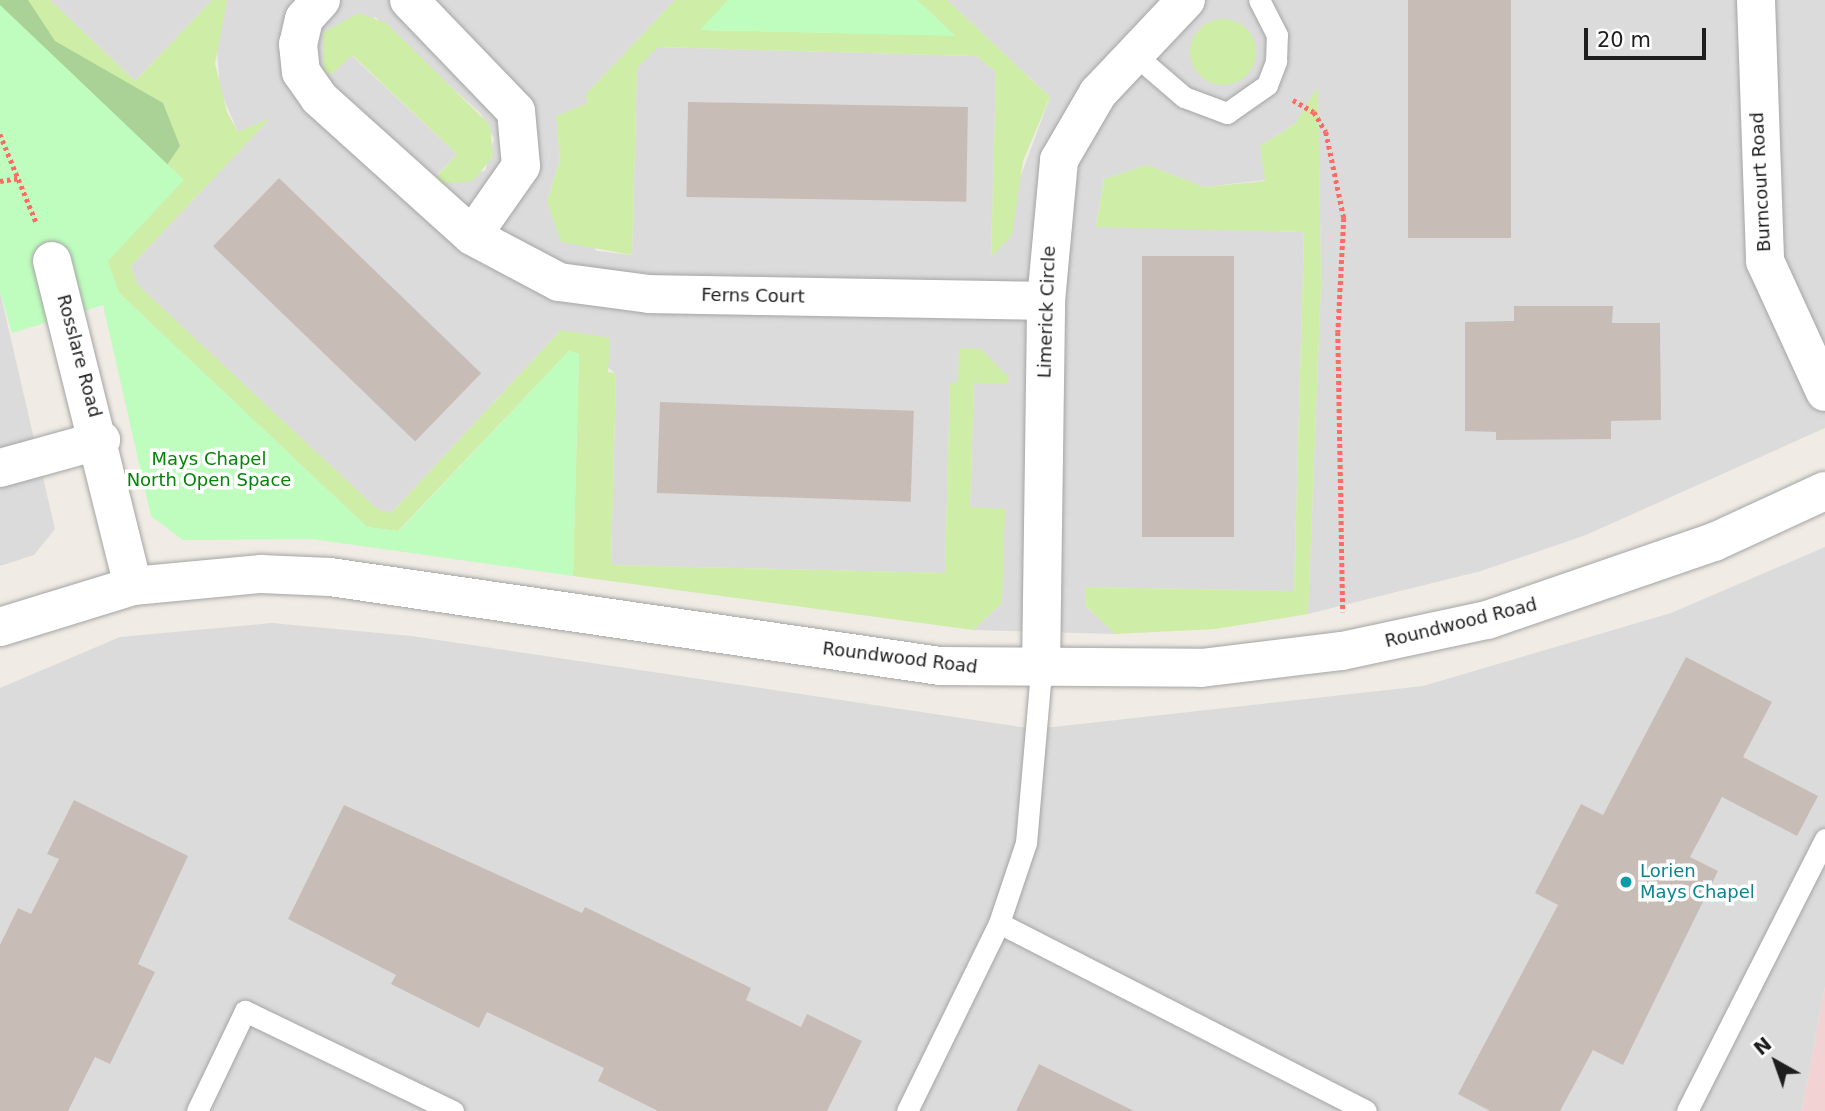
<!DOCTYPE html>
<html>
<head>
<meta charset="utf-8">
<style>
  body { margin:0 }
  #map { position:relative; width:1825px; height:1111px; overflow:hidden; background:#f0ebe4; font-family:"DejaVu Sans",sans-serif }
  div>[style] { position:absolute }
  .residential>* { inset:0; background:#dcdbdb }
  .commercial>* { inset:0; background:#f2d2d3 }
  .grass>* { inset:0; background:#ceeda6 }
  .round { border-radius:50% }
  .forest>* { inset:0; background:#abd296 }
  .park>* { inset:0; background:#befdbe }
  .building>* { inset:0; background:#c8bdb6; transform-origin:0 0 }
  .path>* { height:4.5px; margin-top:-2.25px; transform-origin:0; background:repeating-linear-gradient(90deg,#ff6a65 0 3.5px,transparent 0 7px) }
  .roads { filter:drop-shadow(0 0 2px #a5a5a5) drop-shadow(0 0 2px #a5a5a5) }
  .service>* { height:21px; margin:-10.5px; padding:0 10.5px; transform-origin:10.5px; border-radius:10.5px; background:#fff }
  .minor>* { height:38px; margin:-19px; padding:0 19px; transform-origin:19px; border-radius:19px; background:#fff }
  .dots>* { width:19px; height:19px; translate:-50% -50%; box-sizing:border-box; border:4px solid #fff; border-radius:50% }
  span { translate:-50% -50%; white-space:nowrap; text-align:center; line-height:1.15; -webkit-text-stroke:7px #fff; paint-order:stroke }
  .street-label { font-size:18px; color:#1e1e1e }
  .park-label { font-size:18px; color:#048406 }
  .culture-label { font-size:18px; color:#0d838f }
  .left { translate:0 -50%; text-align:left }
  .north { position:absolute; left:1741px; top:1027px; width:70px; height:70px; -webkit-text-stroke:5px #fff; paint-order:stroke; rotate:320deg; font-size:19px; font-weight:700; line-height:28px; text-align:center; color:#1e1e1e }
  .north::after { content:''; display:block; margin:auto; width:24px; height:32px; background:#1e1e1e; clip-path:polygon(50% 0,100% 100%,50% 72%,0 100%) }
  .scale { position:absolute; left:1584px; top:28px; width:122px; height:32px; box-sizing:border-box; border:4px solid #1e1e1e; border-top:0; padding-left:9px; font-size:21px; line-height:24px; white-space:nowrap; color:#1e1e1e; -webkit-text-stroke:5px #fff; paint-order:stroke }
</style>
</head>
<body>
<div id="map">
  <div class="residential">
    <i style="clip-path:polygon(50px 0,212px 0,135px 81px)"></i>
    <i style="clip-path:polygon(evenodd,227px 0,675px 0,586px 94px,588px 103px,557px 116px,560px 160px,547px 201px,597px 251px,632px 255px,637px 68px,657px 47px,976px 56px,996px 72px,991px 256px,1050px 97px,947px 0,1825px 0,1825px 428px,1586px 535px,1481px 571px,1308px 614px,1321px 284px,1318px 88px,1295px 124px,1260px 146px,1266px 180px,1204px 187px,1147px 165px,1104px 179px,1096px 226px,1304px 232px,1294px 591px,1086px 587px,1086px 606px,1115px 634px,973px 630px,1002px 603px,970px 507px,974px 382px,1007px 384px,1009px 378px,950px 383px,945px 573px,611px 565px,616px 374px,561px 330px,391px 513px,377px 509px,136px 284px,131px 266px,269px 119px,238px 132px,220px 90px,216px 37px,227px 0,375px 17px,481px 114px,494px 139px,485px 171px,437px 175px,457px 154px,351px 55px,375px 17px)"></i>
    <i style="clip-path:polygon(0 292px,55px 529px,34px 555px,0 566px)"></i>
    <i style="clip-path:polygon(1825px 547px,1825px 987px,1802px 1111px,0 1111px,0 688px,120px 637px,272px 623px,411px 636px,1035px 729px,1423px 686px,1671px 613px)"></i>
  </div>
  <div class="commercial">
    <i style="clip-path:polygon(1825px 987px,1825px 1111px,1802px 1111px)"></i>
  </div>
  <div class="grass">
    <i style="clip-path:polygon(0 0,50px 0,135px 81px,212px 0,227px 0,215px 64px,227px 112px,238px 132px,270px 118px,131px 266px,137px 284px,377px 509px,391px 513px,561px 330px,610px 338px,608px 372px,616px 373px,611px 565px,945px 573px,950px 383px,958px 382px,959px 348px,981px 349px,1009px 378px,1007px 384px,974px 383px,970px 507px,1005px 509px,1002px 603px,973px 630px,573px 576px,579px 354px,569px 351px,398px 531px,367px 527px,119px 293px)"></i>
    <i style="clip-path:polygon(675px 0,728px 0,701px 30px,954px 35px,917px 0,947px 0,1050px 97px,1023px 161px,1012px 235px,991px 257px,996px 72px,976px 56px,658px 47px,637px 68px,632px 255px,561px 242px,547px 201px,560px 160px,556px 116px,588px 103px,585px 95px)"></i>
    <i style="clip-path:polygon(359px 13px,386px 23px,490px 125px,493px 156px,473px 181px,438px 184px,437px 176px,457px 154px,352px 55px,332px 74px,323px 72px,324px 32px)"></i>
    <i class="round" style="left:1190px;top:19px;width:66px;height:66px"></i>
    <i style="clip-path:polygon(1318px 86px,1321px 284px,1308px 614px,1215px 629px,1115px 634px,1086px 606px,1086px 587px,1294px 591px,1304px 232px,1096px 227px,1104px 179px,1147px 165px,1204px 187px,1265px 181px,1260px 146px,1295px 124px)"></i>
  </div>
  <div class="forest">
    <i style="clip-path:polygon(0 0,28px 0,55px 41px,163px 103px,180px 146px,119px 236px,0 36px)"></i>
  </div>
  <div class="park">
    <i style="clip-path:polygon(728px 0,917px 0,955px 36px,700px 30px)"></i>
    <i style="clip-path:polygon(0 5px,184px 180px,108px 261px,119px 293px,367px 527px,399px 531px,569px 351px,579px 354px,573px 576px,312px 539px,183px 540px,151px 516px,103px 305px,12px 333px,0 292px)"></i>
  </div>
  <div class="building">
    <i style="left:1408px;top:0;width:103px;height:238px"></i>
    <i style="left:688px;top:102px;width:280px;height:95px;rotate:1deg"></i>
    <i style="left:279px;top:178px;width:281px;height:95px;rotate:44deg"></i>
    <i style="left:1142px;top:256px;width:92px;height:281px"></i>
    <i style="clip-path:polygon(1514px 306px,1613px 306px,1612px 323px,1660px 323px,1661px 420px,1611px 421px,1611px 439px,1496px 440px,1496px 432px,1465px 431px,1465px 322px,1514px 321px)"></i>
    <i style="left:660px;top:402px;width:254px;height:91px;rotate:2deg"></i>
    <i style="clip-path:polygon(1686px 657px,1772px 702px,1743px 757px,1818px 796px,1797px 836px,1722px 797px,1690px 857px,1718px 871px,1623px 1065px,1593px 1050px,1560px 1111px,1490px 1111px,1458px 1094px,1558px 905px,1535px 893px,1581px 804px,1603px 815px)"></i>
    <i style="clip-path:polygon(74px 800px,188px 856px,138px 964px,155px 972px,110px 1064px,95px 1057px,68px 1111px,0 1111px,0 945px,18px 908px,31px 914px,59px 859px,47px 854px)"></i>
    <i style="clip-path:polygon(344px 805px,582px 913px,585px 907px,751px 988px,746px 1000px,801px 1027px,807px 1014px,862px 1041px,827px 1111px,658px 1111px,598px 1081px,604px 1068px,487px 1012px,479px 1028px,391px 984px,396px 975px,288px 919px)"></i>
    <i style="clip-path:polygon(1039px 1064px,1134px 1111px,1016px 1111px)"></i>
  </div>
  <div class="path">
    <i style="left:1293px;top:100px;width:24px;rotate:30deg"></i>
    <i style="left:1314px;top:112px;width:23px;rotate:59deg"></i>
    <i style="left:1326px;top:132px;width:88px;rotate:78.2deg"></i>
    <i style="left:1344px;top:218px;width:114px;rotate:93deg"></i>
    <i style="left:1338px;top:332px;width:280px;rotate:89deg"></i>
    <i style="left:0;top:134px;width:97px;rotate:67.7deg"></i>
    <i style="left:0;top:181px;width:18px;rotate:-9deg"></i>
  </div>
  <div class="roads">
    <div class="service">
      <i style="left:1134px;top:54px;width:66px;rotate:40.7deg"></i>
      <i style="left:1184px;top:97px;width:46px;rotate:20.4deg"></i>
      <i style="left:1227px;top:113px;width:49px;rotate:-35deg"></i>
      <i style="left:1267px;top:85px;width:26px;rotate:-69deg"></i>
      <i style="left:1276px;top:61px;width:26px;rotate:-88deg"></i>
      <i style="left:1277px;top:35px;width:39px;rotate:-117deg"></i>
      <i style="left:999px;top:923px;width:412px;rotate:27.1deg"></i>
      <i style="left:197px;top:1111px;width:111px;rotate:-64.4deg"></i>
      <i style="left:245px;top:1011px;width:231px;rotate:25.7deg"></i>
      <i style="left:907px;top:1111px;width:209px;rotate:-63.9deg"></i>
      <i style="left:999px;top:923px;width:84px;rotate:-71.4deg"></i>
      <i style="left:1026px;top:843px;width:174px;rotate:-85deg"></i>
      <i style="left:1687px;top:1111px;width:305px;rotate:-63.1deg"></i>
    </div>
    <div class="minor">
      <i style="left:321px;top:0;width:25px;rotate:132deg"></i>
      <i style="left:304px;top:19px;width:26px;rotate:103deg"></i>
      <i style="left:298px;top:44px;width:28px;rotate:84deg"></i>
      <i style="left:301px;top:72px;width:32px;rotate:55deg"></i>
      <i style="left:319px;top:98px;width:206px;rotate:42deg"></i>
      <i style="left:472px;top:236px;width:98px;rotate:27.9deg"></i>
      <i style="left:559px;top:282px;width:91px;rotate:7.6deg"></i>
      <i style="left:649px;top:294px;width:397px;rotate:1deg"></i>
      <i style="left:409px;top:0;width:154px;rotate:46.1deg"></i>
      <i style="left:516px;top:111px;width:55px;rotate:84.8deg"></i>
      <i style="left:521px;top:166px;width:85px;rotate:125deg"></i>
      <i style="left:1756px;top:0;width:261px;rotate:88deg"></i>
      <i style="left:1765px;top:261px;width:144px;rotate:65.4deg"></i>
      <i style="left:52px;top:261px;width:335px;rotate:76deg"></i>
      <i style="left:0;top:468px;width:105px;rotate:-15.5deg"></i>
      <i style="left:0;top:627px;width:139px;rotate:-17.1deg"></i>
      <i style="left:133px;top:586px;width:129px;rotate:-5.4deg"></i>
      <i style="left:261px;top:574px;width:69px;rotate:2.5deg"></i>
      <i style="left:330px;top:577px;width:616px;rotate:8.3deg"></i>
      <i style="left:940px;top:666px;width:261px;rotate:0.4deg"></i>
      <i style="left:1201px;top:668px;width:142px;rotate:-6.9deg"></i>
      <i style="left:1342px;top:651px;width:148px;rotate:-12.1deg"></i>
      <i style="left:1487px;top:620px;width:240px;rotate:-19deg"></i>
      <i style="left:1714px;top:542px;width:122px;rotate:-24.7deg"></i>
      <i style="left:1041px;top:670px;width:369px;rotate:-89.2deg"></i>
      <i style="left:1046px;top:301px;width:142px;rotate:-84.7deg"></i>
      <i style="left:1059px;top:160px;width:78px;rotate:-59.8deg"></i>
      <i style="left:1098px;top:93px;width:128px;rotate:-46.6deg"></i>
    </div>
  </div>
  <div class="dots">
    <i style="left:1626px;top:882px;background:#0f9aa8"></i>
  </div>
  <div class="street-label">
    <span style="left:1761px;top:182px;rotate:-93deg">Burncourt Road</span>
    <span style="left:753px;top:296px;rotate:1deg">Ferns Court</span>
    <span style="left:1047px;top:312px;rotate:-88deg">Limerick Circle</span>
    <span style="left:79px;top:356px;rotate:75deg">Rosslare Road</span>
    <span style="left:1461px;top:623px;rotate:-14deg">Roundwood Road</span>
    <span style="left:900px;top:658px;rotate:7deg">Roundwood Road</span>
  </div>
  <div class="park-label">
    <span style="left:209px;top:470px">Mays Chapel<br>North Open Space</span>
  </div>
  <div class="culture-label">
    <span class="left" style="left:1640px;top:882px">Lorien<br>Mays Chapel</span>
  </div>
  <div class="north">N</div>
  <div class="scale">20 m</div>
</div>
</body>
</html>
